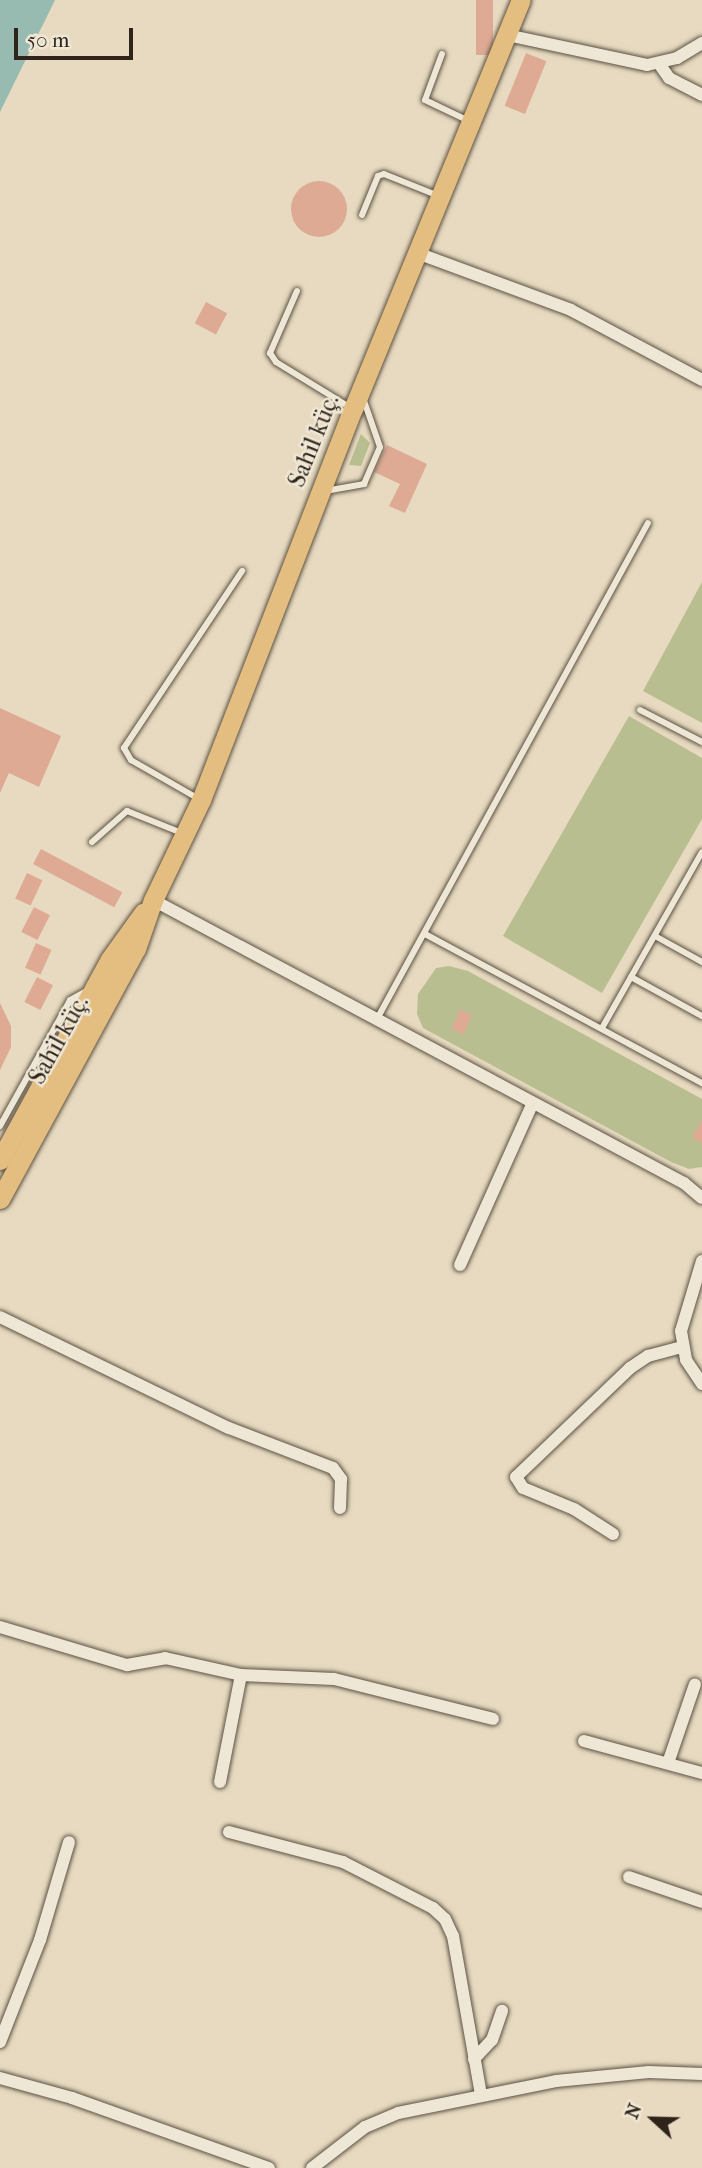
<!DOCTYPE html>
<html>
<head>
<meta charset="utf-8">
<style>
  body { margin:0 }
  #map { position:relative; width:702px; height:2168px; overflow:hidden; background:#e7dac0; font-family:"IM FELL French Canon",serif }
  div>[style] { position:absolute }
  .green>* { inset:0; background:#b9be90 }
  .water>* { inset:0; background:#97bbb0 }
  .building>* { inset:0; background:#deaa94; transform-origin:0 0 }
  .round { border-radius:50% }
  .roads { filter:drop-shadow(0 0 2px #5c5243) drop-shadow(0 0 2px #5c5243) }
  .service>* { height:6px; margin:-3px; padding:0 3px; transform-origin:3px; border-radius:3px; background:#efe7d6 }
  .minor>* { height:12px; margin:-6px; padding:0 6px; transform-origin:6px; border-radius:6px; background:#efe7d6 }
  .primary>* { height:19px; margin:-9.5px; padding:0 9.5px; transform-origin:9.5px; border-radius:9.5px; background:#e4bd80 }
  span { translate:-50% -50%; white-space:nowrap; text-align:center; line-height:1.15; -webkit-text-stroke:5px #efe7d6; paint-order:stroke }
  .street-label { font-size:24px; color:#2e2419 }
  .north { position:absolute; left:618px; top:2084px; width:70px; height:70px; -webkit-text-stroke:5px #efe7d6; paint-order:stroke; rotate:292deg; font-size:19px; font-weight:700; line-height:28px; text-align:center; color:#2e2419 }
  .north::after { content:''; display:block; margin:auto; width:24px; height:32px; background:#2e2419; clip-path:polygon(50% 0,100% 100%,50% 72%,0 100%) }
  .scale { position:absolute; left:14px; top:28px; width:119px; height:32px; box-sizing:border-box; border:4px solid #2e2419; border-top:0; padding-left:9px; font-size:21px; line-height:24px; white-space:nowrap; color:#2e2419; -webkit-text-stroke:5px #efe7d6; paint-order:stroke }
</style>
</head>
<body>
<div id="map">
  <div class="green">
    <i style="clip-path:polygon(361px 434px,370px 443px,361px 466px,349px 465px)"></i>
    <i style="clip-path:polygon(702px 582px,702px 723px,643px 691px)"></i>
    <i style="clip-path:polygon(629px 716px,702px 758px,702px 819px,602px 993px,503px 936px)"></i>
    <i style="clip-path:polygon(449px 966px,468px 971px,702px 1099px,702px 1167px,689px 1169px,671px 1162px,423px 1028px,417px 1014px,418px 994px,436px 968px)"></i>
  </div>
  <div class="water">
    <i style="clip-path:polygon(0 0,55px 0,0 112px)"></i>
  </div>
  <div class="building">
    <i style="left:476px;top:0;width:17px;height:55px"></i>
    <i style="left:526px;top:53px;width:22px;height:57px;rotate:22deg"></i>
    <i class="round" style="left:291px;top:181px;width:56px;height:56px"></i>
    <i style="left:206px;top:302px;width:24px;height:24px;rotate:28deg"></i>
    <i style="clip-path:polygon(387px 445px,427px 464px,405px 513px,389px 506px,400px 484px,374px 472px)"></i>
    <i style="clip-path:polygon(0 708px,61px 736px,39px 787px,9px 773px,0 793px)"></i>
    <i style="left:41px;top:849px;width:92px;height:17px;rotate:28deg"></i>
    <i style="left:27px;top:873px;width:17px;height:28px;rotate:25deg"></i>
    <i style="left:34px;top:907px;width:18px;height:28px;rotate:27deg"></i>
    <i style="left:36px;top:943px;width:17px;height:27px;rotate:24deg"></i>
    <i style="left:37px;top:977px;width:18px;height:28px;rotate:27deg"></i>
    <i style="clip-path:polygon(0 1003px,11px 1026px,11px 1047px,0 1070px)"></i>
    <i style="left:460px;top:1010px;width:13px;height:21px;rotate:23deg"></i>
    <i style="clip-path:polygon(702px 1120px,702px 1143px,692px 1137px)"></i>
  </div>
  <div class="roads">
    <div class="service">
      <i style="left:442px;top:54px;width:49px;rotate:110.3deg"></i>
      <i style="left:425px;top:100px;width:49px;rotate:25.5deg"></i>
      <i style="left:362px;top:215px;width:42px;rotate:-67.7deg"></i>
      <i style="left:378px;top:176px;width:6px;rotate:-18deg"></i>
      <i style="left:384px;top:174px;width:59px;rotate:21.8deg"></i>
      <i style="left:297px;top:291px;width:68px;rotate:113.5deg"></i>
      <i style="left:270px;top:353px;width:11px;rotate:56deg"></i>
      <i style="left:276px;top:362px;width:88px;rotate:31.5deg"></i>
      <i style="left:325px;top:491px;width:40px;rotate:-10deg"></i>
      <i style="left:364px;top:484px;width:40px;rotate:-66.6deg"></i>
      <i style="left:380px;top:447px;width:52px;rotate:-109.1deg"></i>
      <i style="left:640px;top:710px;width:70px;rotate:27.3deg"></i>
      <i style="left:199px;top:799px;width:78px;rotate:-150.2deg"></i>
      <i style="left:131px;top:760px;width:14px;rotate:-120deg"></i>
      <i style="left:124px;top:748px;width:213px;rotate:-56.3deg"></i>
      <i style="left:92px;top:842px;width:47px;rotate:-41.5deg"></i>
      <i style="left:127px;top:811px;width:59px;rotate:21.8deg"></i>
      <i style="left:425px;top:934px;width:315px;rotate:28.3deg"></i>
      <i style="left:655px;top:936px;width:54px;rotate:29deg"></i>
      <i style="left:631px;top:977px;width:81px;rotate:28.8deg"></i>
      <i style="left:377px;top:1019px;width:565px;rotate:-61.35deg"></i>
      <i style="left:602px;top:1028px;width:202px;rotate:-60.4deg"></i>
      <i style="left:0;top:1126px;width:144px;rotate:-60.9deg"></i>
      <i style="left:70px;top:1000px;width:18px;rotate:-29deg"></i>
    </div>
    <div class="minor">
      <i style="left:507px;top:35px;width:143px;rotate:12.1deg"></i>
      <i style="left:647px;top:65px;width:31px;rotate:-13deg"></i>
      <i style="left:677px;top:58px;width:29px;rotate:-31deg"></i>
      <i style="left:660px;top:65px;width:16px;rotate:55deg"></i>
      <i style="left:669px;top:78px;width:37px;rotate:27deg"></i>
      <i style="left:417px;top:253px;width:164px;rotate:20.3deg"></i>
      <i style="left:571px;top:310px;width:149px;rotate:28.1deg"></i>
      <i style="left:153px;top:900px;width:602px;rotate:28.06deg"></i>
      <i style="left:684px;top:1183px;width:23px;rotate:40deg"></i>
      <i style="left:702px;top:1261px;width:73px;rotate:106.7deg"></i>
      <i style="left:681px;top:1331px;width:29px;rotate:80deg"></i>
      <i style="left:686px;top:1360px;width:29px;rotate:56deg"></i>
      <i style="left:460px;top:1265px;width:175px;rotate:-65.8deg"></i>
      <i style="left:0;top:1317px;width:254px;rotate:25.9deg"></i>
      <i style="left:229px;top:1428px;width:111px;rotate:21deg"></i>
      <i style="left:333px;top:1468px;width:14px;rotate:54deg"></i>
      <i style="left:341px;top:1479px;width:29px;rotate:92deg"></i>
      <i style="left:613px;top:1534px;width:46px;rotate:-147.3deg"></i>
      <i style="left:574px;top:1509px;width:55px;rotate:-157.6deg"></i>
      <i style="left:523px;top:1488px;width:13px;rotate:-122deg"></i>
      <i style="left:516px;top:1477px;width:158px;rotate:-43.7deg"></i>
      <i style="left:630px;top:1368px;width:22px;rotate:-34deg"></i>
      <i style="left:648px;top:1356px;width:35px;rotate:-15deg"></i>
      <i style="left:0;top:1627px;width:133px;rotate:16.7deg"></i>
      <i style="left:127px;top:1665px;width:39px;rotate:-10deg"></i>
      <i style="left:165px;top:1658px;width:78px;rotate:12.6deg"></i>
      <i style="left:241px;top:1675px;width:93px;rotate:2.5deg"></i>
      <i style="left:334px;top:1679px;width:164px;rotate:14.1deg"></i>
      <i style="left:584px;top:1741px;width:122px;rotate:15.2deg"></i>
      <i style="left:668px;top:1763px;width:83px;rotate:-71.1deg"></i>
      <i style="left:220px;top:1782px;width:109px;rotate:-78.9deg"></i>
      <i style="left:229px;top:1832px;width:118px;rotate:14.7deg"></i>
      <i style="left:343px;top:1862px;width:101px;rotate:27.1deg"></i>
      <i style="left:433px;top:1908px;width:16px;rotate:43deg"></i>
      <i style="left:445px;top:1919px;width:19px;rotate:65deg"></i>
      <i style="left:453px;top:1936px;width:160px;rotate:80deg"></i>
      <i style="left:629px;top:1877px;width:77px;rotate:18.9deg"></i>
      <i style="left:0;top:2042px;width:110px;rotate:-68.6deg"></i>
      <i style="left:40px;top:1940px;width:102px;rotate:-73.5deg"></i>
      <i style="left:474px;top:2059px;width:26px;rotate:-47deg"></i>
      <i style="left:492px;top:2040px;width:31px;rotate:-71deg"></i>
      <i style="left:0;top:2078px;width:75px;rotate:15.5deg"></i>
      <i style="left:72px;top:2098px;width:209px;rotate:19.6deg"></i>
      <i style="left:312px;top:2168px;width:67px;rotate:-37.7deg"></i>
      <i style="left:365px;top:2127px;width:36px;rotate:-23deg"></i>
      <i style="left:398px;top:2113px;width:161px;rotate:-11.4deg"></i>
      <i style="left:556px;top:2081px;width:93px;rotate:-5.5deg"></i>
      <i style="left:649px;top:2072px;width:53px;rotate:2.2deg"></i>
    </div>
    <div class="primary">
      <i style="left:0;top:1160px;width:229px;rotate:-61.3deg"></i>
      <i style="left:110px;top:959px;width:57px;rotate:-54.3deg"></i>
      <i style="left:0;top:1199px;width:285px;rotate:-61.5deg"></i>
      <i style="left:136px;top:949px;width:52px;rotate:-70.9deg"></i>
      <i style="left:153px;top:900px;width:111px;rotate:-64.4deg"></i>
      <i style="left:201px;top:800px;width:420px;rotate:-68.8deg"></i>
      <i style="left:353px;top:409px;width:442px;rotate:-67.7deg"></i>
    </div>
  </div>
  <div class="street-label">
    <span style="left:314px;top:441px;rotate:-68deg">Sahil küç.</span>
    <span style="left:59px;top:1040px;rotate:-61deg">Sahil küç.</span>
  </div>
  <div class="north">N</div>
  <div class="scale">50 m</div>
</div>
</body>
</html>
